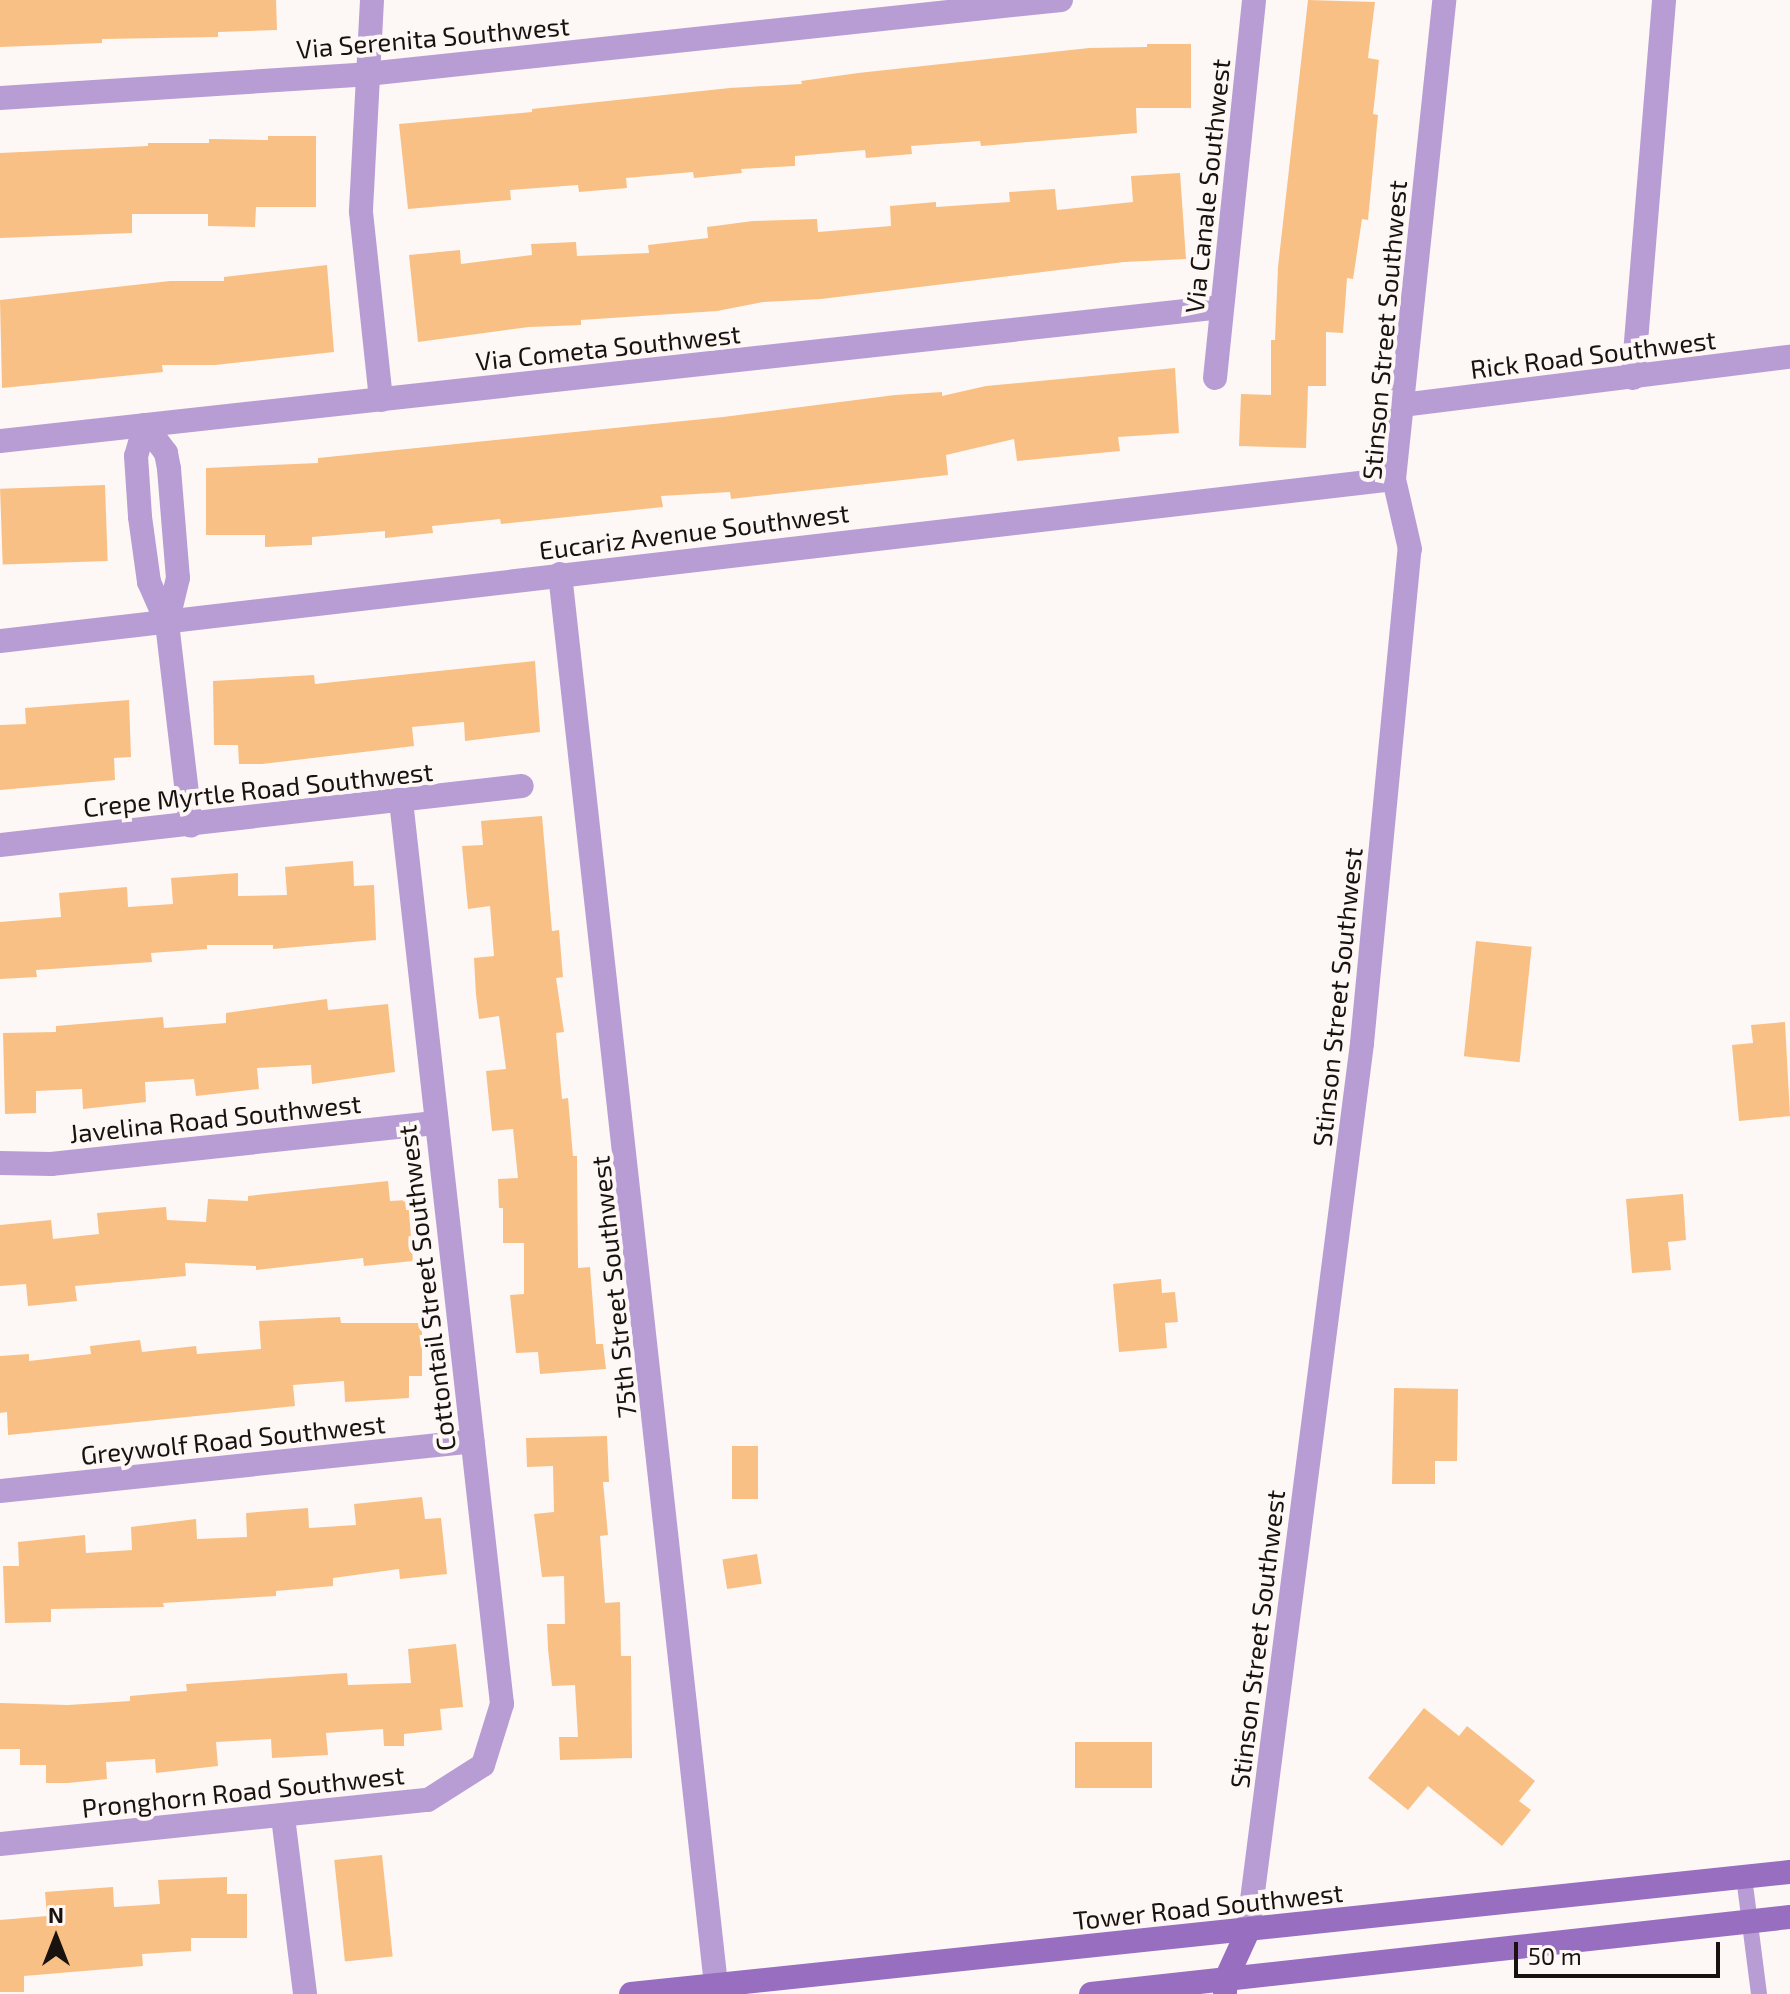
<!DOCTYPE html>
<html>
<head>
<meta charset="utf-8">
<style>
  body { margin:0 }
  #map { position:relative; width:1790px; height:1994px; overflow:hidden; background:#fdf8f5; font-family:"Exo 2",sans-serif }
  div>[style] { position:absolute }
  .building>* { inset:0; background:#f8c084; transform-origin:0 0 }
  .lane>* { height:16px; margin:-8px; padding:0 8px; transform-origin:8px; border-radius:8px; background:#b89dd5 }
  .street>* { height:24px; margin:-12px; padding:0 12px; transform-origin:12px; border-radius:12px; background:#b89dd5 }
  .secondary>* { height:24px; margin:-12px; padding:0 12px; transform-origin:12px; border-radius:12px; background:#986fc0 }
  span { translate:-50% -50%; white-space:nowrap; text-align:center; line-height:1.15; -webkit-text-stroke:8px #fdf8f5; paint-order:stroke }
  .street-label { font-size:26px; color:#1a120e }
  .north { position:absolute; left:16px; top:1898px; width:80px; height:80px; -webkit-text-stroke:6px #fdf8f5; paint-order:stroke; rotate:0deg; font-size:22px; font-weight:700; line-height:32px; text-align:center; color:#1a120e }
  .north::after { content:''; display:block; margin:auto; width:28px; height:36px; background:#1a120e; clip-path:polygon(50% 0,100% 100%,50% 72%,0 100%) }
  .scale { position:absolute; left:1514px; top:1942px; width:206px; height:36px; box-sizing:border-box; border:4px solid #1a120e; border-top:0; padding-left:10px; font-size:24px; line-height:28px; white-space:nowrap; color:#1a120e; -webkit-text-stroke:6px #fdf8f5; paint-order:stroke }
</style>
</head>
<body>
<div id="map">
  <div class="building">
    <i style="clip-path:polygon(0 0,276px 0,277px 30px,218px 32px,218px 37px,102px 39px,102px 43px,0 47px)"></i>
    <i style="clip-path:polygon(1308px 0,1375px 2px,1368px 58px,1379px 60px,1373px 114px,1378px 115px,1368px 220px,1362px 219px,1353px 279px,1347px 278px,1343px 333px,1326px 332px,1326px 386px,1308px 386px,1306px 448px,1239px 446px,1241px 394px,1271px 395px,1271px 340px,1275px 340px,1278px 267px)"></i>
    <i style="clip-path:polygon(1147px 44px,1191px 44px,1191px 108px,1136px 108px,1137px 133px,981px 146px,980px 141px,911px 146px,912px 154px,866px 158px,865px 150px,795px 156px,795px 166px,741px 169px,742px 173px,694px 178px,693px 172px,626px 178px,627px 188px,579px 192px,578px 185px,510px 190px,511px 200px,408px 209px,399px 124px,532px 112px,532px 109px,730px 88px,802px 84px,801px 81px,858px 73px,1089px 48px,1147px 47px)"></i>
    <i style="clip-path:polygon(268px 136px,316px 136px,316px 207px,256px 207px,255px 227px,208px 226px,208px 214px,132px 214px,132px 233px,0 238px,0 153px,148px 146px,148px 143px,209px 143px,209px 139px,268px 140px)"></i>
    <i style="clip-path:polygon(1180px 173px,1186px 259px,1124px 262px,821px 299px,763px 302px,717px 311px,581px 320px,581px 325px,529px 327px,418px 342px,409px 255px,460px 250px,461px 264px,532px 255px,531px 244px,576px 242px,577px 256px,649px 253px,648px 245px,708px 238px,707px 227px,753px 221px,817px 219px,818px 232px,891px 226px,890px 206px,936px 202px,936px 207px,1010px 202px,1009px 192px,1055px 189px,1057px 210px,1133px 202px,1131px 176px)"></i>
    <i style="clip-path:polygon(327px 265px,334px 352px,215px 365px,162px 365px,163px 372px,2px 388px,0 300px,170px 281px,224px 281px,224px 277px)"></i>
    <i style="clip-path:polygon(1175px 368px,1179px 433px,1118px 437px,1120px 451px,1017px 461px,1014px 439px,946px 455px,948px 475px,731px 499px,730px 492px,661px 496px,663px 507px,501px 524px,500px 519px,432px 526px,433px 533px,385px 538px,385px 531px,312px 537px,312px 545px,265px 547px,265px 535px,206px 535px,206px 468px,318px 463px,318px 458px,723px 417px,895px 395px,942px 392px,942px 396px,986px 386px)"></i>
    <i style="left:105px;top:485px;width:76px;height:105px;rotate:88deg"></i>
    <i style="clip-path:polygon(535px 661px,540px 732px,465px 741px,464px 722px,412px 727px,414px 746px,262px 764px,239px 764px,238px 745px,214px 745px,213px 681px,314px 675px,315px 684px)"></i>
    <i style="clip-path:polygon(129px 700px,131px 757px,114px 758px,115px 780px,0 790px,0 725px,26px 724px,25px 708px)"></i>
    <i style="clip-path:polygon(542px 816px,552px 931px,559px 930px,563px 977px,556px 978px,564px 1032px,556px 1033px,562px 1099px,568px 1098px,573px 1156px,577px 1156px,578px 1268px,590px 1267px,596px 1344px,603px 1344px,606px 1369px,540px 1374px,538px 1352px,516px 1353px,510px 1295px,524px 1294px,524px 1243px,503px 1243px,503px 1208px,499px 1208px,498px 1179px,518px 1178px,513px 1129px,492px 1131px,486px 1071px,506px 1069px,499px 1016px,479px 1019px,476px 995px,474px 958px,494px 956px,490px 906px,468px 909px,462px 846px,483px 845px,481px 821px)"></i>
    <i style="clip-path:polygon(353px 861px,354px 886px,374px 885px,376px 940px,273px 949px,273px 945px,207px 945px,207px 949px,151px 953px,152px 962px,36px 970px,37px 977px,0 979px,0 922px,61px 917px,59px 893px,127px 887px,128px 907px,173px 904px,171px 878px,238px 873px,238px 896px,287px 895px,285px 867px)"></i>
    <i style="left:1476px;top:941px;width:56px;height:116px;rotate:6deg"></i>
    <i style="clip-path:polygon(327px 999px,328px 1010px,388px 1004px,395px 1072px,312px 1084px,311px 1065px,257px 1068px,259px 1089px,196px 1096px,194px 1079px,145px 1082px,146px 1102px,83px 1109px,82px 1089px,36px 1091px,36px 1113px,5px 1114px,3px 1033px,56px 1032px,56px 1026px,163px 1017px,164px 1028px,226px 1023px,226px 1013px)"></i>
    <i style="clip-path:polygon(1785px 1022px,1790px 1116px,1739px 1121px,1732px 1045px,1753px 1043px,1751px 1025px)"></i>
    <i style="clip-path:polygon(388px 1181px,390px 1201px,408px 1200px,413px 1261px,364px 1266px,363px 1258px,256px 1270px,256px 1266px,185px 1263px,186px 1276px,75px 1286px,77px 1301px,28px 1306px,26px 1284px,0 1286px,0 1225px,51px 1220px,53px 1239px,99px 1234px,97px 1213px,166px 1207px,167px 1220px,206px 1222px,208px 1199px,248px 1201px,248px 1196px)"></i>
    <i style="clip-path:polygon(1683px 1194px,1686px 1240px,1668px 1242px,1671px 1270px,1632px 1273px,1626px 1199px)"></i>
    <i style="clip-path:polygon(1161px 1279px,1162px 1293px,1175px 1292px,1178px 1322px,1165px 1323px,1167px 1348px,1119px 1352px,1113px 1284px)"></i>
    <i style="clip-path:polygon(340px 1317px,341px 1323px,422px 1323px,422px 1376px,409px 1376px,409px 1398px,345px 1402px,344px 1381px,293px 1385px,295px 1406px,8px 1435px,7px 1412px,0 1413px,0 1356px,29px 1354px,29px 1361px,91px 1354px,90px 1346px,140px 1340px,142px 1352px,196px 1346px,197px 1354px,261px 1349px,259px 1321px)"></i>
    <i style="clip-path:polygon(1394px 1388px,1458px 1389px,1457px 1461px,1435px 1461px,1435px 1484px,1392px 1484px)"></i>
    <i style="clip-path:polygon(607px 1436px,609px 1482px,603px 1482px,608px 1535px,600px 1536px,605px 1603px,620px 1602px,621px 1656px,631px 1656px,632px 1758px,560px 1760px,559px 1737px,578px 1737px,575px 1685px,552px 1686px,548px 1649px,547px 1624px,565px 1624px,564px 1576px,542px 1577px,534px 1514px,554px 1512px,553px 1466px,527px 1467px,526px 1438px)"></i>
    <i style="left:732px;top:1446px;width:26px;height:53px"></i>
    <i style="clip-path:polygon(422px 1497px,425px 1519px,441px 1518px,447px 1574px,400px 1579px,399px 1569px,333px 1578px,333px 1586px,276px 1591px,276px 1596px,163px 1603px,164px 1607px,51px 1609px,51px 1622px,5px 1623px,3px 1566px,19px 1566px,18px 1542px,85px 1535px,86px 1553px,132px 1550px,131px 1527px,196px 1519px,197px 1539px,247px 1537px,246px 1513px,308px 1508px,309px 1528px,356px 1525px,354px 1504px)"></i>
    <i style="left:757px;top:1554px;width:30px;height:35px;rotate:81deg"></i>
    <i style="clip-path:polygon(456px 1644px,463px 1707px,440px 1709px,442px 1730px,404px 1734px,404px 1746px,384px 1746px,383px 1729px,326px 1733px,328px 1755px,272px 1758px,271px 1739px,216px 1742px,218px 1766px,156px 1773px,155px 1759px,106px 1762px,107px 1779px,68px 1783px,46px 1783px,46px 1765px,20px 1765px,20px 1749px,0 1749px,0 1703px,68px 1705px,130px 1701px,130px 1696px,187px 1691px,186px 1684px,347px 1673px,348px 1685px,411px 1683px,408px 1649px)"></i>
    <i style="clip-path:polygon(1424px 1708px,1459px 1736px,1467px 1726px,1535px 1781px,1519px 1801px,1531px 1810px,1502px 1846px,1428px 1786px,1408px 1810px,1368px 1778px)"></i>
    <i style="left:1075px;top:1742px;width:77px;height:46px"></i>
    <i style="left:382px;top:1855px;width:102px;height:48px;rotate:84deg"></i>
    <i style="clip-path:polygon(227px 1877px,227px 1894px,247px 1894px,247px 1938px,191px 1938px,191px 1951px,142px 1954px,143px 1966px,24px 1976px,24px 1992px,0 1992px,0 1920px,47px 1916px,45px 1892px,113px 1887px,114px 1907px,160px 1904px,158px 1880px)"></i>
  </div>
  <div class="lane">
    <i style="left:1744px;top:1877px;width:118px;rotate:82.7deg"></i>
  </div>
  <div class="street">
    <i style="left:372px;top:0;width:212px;rotate:93deg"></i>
    <i style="left:361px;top:212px;width:189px;rotate:83.9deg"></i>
    <i style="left:0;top:98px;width:368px;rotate:-3.7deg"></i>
    <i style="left:367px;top:74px;width:698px;rotate:-6.09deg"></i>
    <i style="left:1215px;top:378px;width:380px;rotate:-84.1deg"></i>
    <i style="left:1633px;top:378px;width:379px;rotate:-85.3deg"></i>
    <i style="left:1402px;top:405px;width:391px;rotate:-7.1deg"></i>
    <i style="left:145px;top:425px;width:32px;rotate:106deg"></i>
    <i style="left:136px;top:456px;width:61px;rotate:86.2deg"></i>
    <i style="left:140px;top:517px;width:66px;rotate:82.1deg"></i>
    <i style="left:149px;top:582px;width:45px;rotate:66.3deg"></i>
    <i style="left:167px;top:623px;width:204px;rotate:83.3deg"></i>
    <i style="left:145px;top:425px;width:35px;rotate:53deg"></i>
    <i style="left:166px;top:453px;width:16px;rotate:79deg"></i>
    <i style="left:169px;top:469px;width:109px;rotate:85.3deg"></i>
    <i style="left:178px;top:578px;width:46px;rotate:103.7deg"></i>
    <i style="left:0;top:441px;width:1229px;rotate:-6.26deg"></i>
    <i style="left:560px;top:574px;width:1429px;rotate:83.69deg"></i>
    <i style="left:0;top:641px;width:1403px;rotate:-6.63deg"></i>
    <i style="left:0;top:845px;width:525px;rotate:-6.45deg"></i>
    <i style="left:0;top:1163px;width:51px;rotate:1.1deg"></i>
    <i style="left:51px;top:1164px;width:386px;rotate:-6.1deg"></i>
    <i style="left:0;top:1491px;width:475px;rotate:-6deg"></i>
    <i style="left:283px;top:1817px;width:178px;rotate:82.9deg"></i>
    <i style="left:0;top:1844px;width:430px;rotate:-5.9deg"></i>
    <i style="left:428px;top:1800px;width:65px;rotate:-32.5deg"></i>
    <i style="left:483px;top:1765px;width:64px;rotate:-72.7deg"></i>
    <i style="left:502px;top:1704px;width:909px;rotate:-96.38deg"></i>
    <i style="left:1248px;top:1931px;width:895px;rotate:-82.68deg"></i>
    <i style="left:1362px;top:1043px;width:496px;rotate:-84.5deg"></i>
    <i style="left:1410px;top:549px;width:72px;rotate:-102.9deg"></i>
    <i style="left:1394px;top:479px;width:482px;rotate:-84deg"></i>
  </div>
  <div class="secondary">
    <i style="left:1225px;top:1992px;width:13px;rotate:-86deg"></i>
    <i style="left:1226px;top:1979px;width:53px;rotate:-65.4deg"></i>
    <i style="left:631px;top:1994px;width:1165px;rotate:-6.01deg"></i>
    <i style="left:1091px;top:1994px;width:703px;rotate:-6.29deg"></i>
  </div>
  <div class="street-label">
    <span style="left:433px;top:37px;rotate:-5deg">Via Serenita Southwest</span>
    <span style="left:1207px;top:186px;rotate:-84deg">Via Canale Southwest</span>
    <span style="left:1384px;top:330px;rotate:-85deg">Stinson Street Southwest</span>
    <span style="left:608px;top:347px;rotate:-6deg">Via Cometa Southwest</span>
    <span style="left:1593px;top:354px;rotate:-7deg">Rick Road Southwest</span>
    <span style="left:694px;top:531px;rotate:-7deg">Eucariz Avenue Southwest</span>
    <span style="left:258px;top:789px;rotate:-6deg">Crepe Myrtle Road Southwest</span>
    <span style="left:1337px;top:997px;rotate:-84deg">Stinson Street Southwest</span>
    <span style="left:215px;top:1118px;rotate:-6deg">Javelina Road Southwest</span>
    <span style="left:613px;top:1287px;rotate:-96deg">75th Street Southwest</span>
    <span style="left:426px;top:1288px;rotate:-97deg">Cottontail Street Southwest</span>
    <span style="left:233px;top:1439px;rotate:-6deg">Greywolf Road Southwest</span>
    <span style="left:1257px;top:1639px;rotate:-83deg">Stinson Street Southwest</span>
    <span style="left:243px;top:1791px;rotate:-6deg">Pronghorn Road Southwest</span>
    <span style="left:1208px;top:1906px;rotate:-6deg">Tower Road Southwest</span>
  </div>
  <div class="north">N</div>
  <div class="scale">50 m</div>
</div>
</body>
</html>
